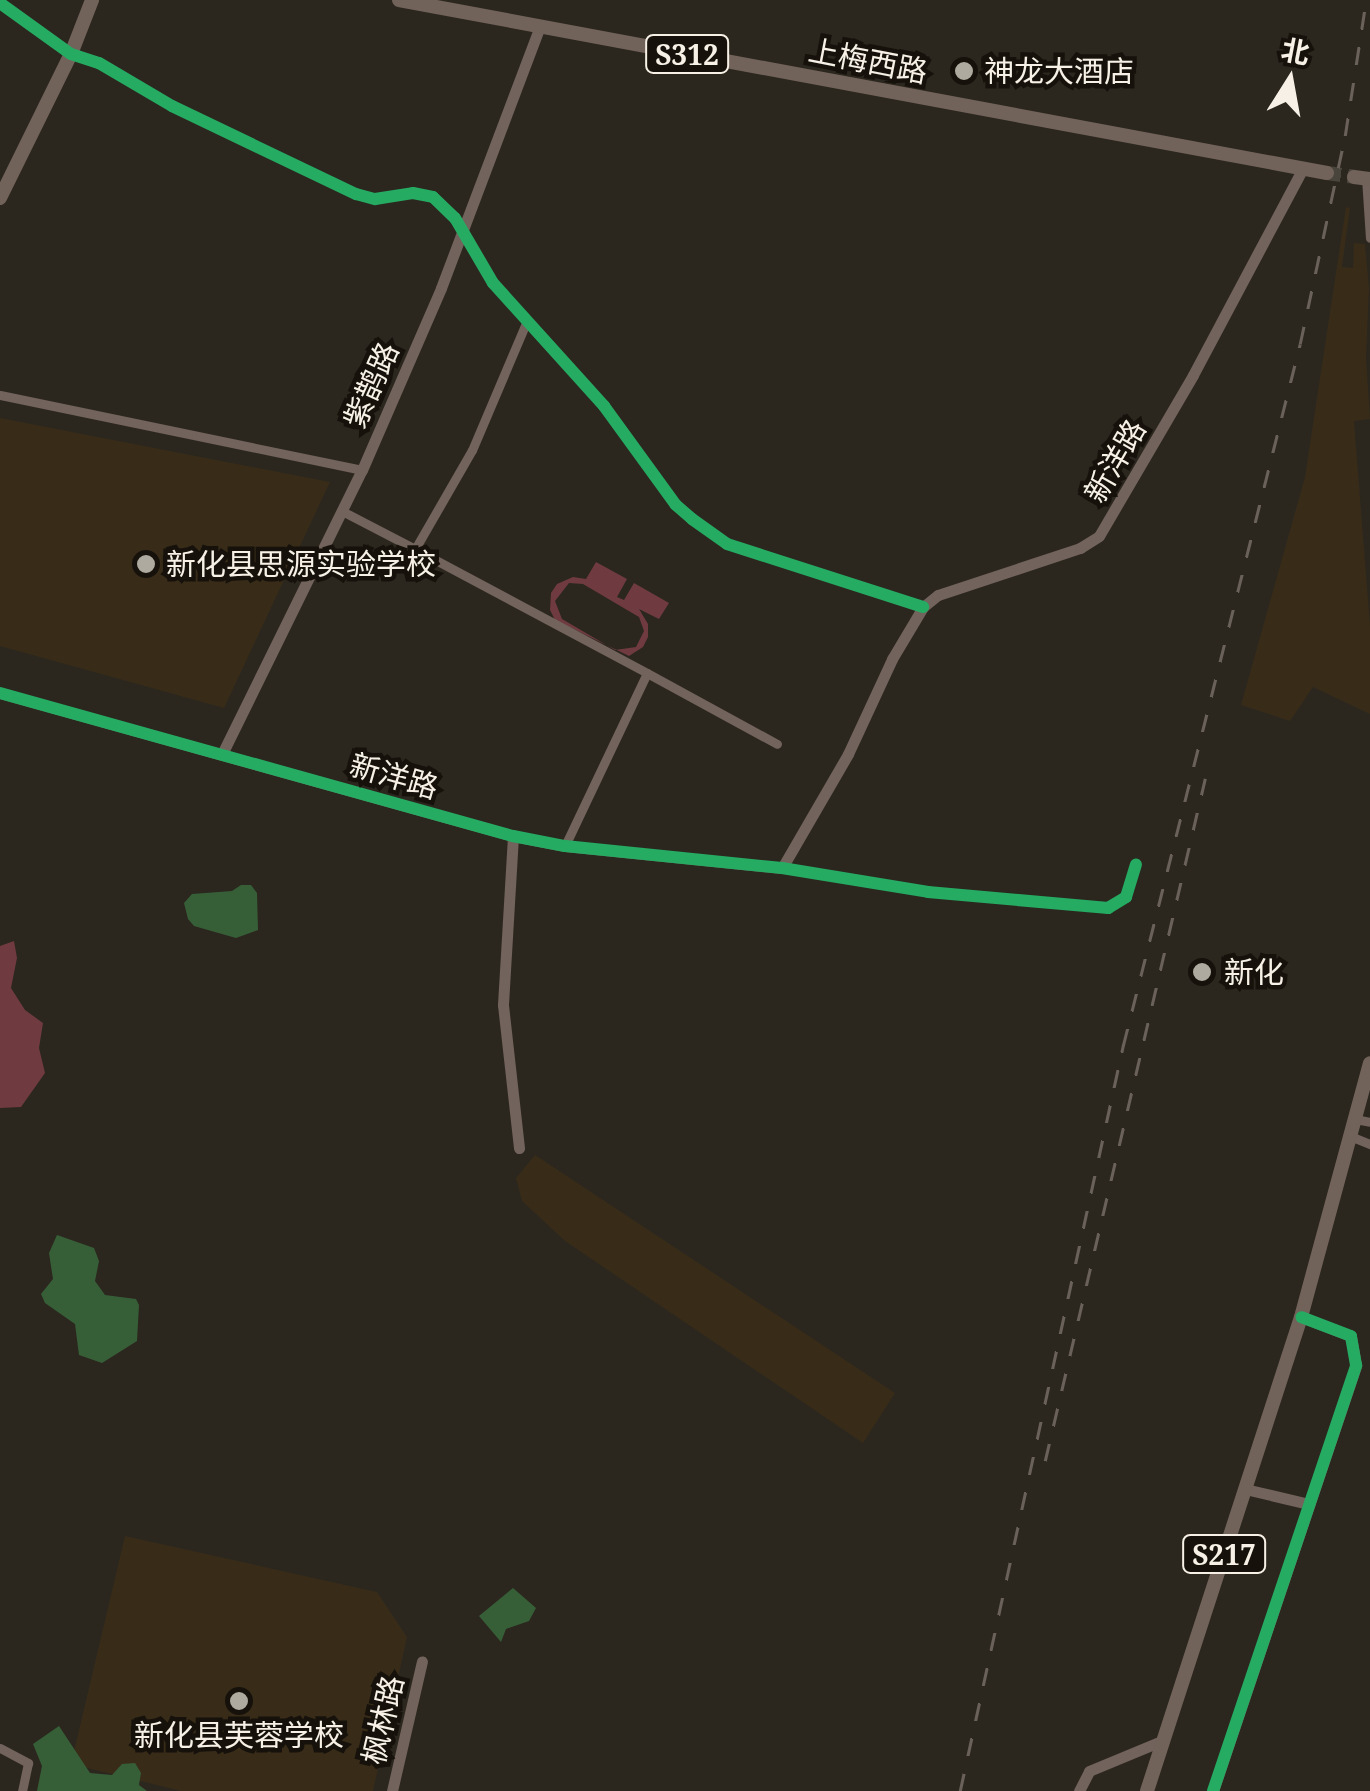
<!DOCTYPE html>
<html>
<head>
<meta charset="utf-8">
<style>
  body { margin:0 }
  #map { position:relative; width:1370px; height:1791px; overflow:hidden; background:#2b271f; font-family:"Noto Serif","Noto Sans SC",serif }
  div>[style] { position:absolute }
  .built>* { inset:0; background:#382c19 }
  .green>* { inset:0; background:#6f3a40 }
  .water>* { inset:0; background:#375f37 }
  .primary-tunnel>* { height:14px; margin-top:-7px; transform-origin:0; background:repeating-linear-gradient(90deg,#49453d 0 14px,transparent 0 21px) }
  .minor>* { height:9px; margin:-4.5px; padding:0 4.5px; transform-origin:4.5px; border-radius:4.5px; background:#72635c }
  .tertiary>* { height:11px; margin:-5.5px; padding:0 5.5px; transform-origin:5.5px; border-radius:5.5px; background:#72635c }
  .primary>* { height:14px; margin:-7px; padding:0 7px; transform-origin:7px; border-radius:7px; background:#72635a }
  .rail>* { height:2.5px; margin-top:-1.25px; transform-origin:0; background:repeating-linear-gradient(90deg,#6a625a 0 18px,transparent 0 36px) }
  .cycleway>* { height:12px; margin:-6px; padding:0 6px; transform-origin:6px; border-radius:6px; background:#26ab63 }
  .dots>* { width:28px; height:28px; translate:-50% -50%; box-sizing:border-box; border:5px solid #16120b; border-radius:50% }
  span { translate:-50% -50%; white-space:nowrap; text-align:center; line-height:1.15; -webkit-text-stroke:9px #16120b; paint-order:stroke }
  .shield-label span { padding:2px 8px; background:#16120b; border:2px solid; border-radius:8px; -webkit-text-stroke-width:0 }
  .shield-label { font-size:28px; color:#f6f0e6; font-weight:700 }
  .street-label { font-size:30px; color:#f6f0e6 }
  .poi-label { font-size:30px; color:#f6f0e6 }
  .left { translate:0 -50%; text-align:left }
  .north { position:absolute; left:1240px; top:30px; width:100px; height:100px; -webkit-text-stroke:8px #16120b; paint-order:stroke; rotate:11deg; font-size:28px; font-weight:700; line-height:40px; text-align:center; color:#f6f0e6 }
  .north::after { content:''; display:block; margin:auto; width:35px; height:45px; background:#f6f0e6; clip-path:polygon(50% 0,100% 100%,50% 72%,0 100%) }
</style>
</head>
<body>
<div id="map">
  <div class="built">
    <i style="clip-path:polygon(1346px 207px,1350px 208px,1342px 267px,1353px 268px,1354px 243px,1365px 244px,1369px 288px,1366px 358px,1370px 419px,1354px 421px,1370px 626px,1370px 714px,1313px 687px,1290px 721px,1241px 705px,1305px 477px)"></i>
    <i style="clip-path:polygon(0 418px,330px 482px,224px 708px,0 646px)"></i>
    <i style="clip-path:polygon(535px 1155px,895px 1393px,863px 1443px,565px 1241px,522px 1201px,516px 1178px)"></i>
    <i style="clip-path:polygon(125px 1536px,377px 1592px,407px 1637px,373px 1791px,181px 1791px,71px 1764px)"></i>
  </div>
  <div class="green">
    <i style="clip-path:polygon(evenodd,596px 562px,627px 579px,617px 597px,624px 600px,634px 583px,669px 603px,659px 619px,639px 609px,648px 624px,648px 637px,643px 647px,629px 656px,555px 620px,550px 610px,551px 593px,557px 584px,573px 577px,586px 579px,596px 562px,569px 583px,583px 584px,639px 617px,644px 631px,636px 647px,615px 650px,562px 619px,555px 601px,569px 583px)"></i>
    <i style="clip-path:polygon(14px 941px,17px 958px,11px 988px,25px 1010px,43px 1023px,39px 1048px,45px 1073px,21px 1107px,0 1108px,0 946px)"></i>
  </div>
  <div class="water">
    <i style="clip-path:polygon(241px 885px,251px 885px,257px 893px,258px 930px,236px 938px,194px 926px,188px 919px,184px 903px,192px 894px,232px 891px)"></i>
    <i style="clip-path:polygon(57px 1235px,94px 1248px,99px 1261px,95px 1281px,105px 1295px,136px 1299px,139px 1305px,137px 1341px,102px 1363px,79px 1355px,75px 1324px,45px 1303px,41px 1294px,53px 1279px,49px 1253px)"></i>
    <i style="clip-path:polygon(513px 1588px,536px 1608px,529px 1621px,506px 1629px,501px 1642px,479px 1616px)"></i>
    <i style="clip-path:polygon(59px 1726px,90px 1773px,112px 1775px,122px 1764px,135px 1763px,141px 1773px,139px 1785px,147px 1791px,37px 1791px,42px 1766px,33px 1744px)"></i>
  </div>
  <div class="primary-tunnel">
    <i style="left:1327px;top:173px;width:27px;rotate:8deg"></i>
  </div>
  <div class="minor">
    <i style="left:0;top:3px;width:87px;rotate:35.7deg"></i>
    <i style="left:71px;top:54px;width:29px;rotate:18deg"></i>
    <i style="left:99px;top:63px;width:85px;rotate:30.5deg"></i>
    <i style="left:172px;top:106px;width:204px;rotate:25.6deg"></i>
    <i style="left:356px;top:194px;width:20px;rotate:15deg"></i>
    <i style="left:375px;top:199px;width:38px;rotate:-9deg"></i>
    <i style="left:413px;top:193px;width:20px;rotate:11deg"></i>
    <i style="left:433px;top:197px;width:30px;rotate:44deg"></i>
    <i style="left:455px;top:218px;width:75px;rotate:59.7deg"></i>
    <i style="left:493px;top:283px;width:166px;rotate:47.9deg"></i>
    <i style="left:604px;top:406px;width:122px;rotate:54deg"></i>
    <i style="left:676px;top:505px;width:21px;rotate:41deg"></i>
    <i style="left:692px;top:519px;width:43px;rotate:35.5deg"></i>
    <i style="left:727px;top:544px;width:206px;rotate:17.8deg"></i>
    <i style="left:1366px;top:178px;width:60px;rotate:86.2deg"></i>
    <i style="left:526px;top:323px;width:138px;rotate:113deg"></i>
    <i style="left:472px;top:450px;width:114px;rotate:119.9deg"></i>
    <i style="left:415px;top:549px;width:263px;rotate:28.1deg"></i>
    <i style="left:647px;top:673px;width:191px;rotate:115.4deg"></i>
    <i style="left:0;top:395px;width:370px;rotate:11.7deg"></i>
    <i style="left:342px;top:511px;width:82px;rotate:27.5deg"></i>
    <i style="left:647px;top:673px;width:148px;rotate:28.6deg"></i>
    <i style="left:782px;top:868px;width:148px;rotate:9.3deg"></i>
    <i style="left:928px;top:892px;width:181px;rotate:5.1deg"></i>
    <i style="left:1108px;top:908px;width:21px;rotate:-31deg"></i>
    <i style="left:1126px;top:897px;width:34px;rotate:-73deg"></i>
    <i style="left:1355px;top:1119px;width:15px;rotate:11deg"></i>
    <i style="left:1350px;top:1136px;width:22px;rotate:22deg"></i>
    <i style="left:0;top:1748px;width:32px;rotate:28deg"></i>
    <i style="left:28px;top:1763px;width:29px;rotate:102deg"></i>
  </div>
  <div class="tertiary">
    <i style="left:0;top:693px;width:533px;rotate:15.58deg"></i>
    <i style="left:513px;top:836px;width:53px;rotate:10.9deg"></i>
    <i style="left:565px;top:846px;width:218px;rotate:5.8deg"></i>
    <i style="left:782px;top:868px;width:132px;rotate:-59.9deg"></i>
    <i style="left:848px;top:754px;width:105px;rotate:-65.1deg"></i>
    <i style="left:892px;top:659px;width:61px;rotate:-59.2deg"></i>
    <i style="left:923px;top:607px;width:19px;rotate:-39deg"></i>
    <i style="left:938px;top:595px;width:150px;rotate:-18.3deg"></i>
    <i style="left:1080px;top:548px;width:22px;rotate:-32deg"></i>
    <i style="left:1099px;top:536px;width:186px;rotate:-59.7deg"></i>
    <i style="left:1193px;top:375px;width:232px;rotate:-62deg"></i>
    <i style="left:222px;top:754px;width:317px;rotate:-63.8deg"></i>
    <i style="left:362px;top:470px;width:198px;rotate:-66.5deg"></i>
    <i style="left:441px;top:288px;width:280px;rotate:-69.3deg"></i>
    <i style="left:513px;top:836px;width:169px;rotate:93.4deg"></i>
    <i style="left:503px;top:1005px;width:144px;rotate:83.6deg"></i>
    <i style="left:1245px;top:1489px;width:66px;rotate:13.2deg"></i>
    <i style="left:392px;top:1791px;width:133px;rotate:-77deg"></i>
    <i style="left:1079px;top:1791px;width:22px;rotate:-63deg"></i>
    <i style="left:1089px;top:1771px;width:81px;rotate:-22.5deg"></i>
    <i style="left:1213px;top:1791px;width:449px;rotate:-71.4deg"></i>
    <i style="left:1356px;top:1365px;width:29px;rotate:-100deg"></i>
    <i style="left:1351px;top:1336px;width:53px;rotate:-159.2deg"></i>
  </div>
  <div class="primary">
    <i style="left:399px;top:0;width:944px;rotate:10.56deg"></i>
    <i style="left:1354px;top:177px;width:16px;rotate:7deg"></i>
    <i style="left:0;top:198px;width:161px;rotate:-63.8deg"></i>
    <i style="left:71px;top:54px;width:58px;rotate:-68.7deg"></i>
    <i style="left:1147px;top:1791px;width:498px;rotate:-72deg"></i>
    <i style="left:1301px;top:1317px;width:263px;rotate:-74.8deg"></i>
  </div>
  <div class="rail">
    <i style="left:1045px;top:1461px;width:701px;rotate:-76.8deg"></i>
    <i style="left:960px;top:1791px;width:763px;rotate:-77.66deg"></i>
    <i style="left:1123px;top:1046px;width:724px;rotate:-75.85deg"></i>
    <i style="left:1300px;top:344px;width:213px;rotate:-77.8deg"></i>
    <i style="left:1345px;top:136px;width:138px;rotate:-81.2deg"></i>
  </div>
  <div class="cycleway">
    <i style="left:0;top:3px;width:87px;rotate:35.7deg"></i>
    <i style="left:71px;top:54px;width:29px;rotate:18deg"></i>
    <i style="left:99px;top:63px;width:85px;rotate:30.5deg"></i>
    <i style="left:172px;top:106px;width:204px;rotate:25.6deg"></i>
    <i style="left:356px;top:194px;width:20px;rotate:15deg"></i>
    <i style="left:375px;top:199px;width:38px;rotate:-9deg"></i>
    <i style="left:413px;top:193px;width:20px;rotate:11deg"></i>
    <i style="left:433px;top:197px;width:30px;rotate:44deg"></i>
    <i style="left:455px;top:218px;width:75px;rotate:59.7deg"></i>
    <i style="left:493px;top:283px;width:166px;rotate:47.9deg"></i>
    <i style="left:604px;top:406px;width:122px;rotate:54deg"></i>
    <i style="left:676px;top:505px;width:21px;rotate:41deg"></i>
    <i style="left:692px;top:519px;width:43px;rotate:35.5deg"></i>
    <i style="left:727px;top:544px;width:206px;rotate:17.8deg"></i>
    <i style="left:0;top:693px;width:533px;rotate:15.58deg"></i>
    <i style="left:513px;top:836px;width:53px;rotate:10.9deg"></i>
    <i style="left:565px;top:846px;width:218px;rotate:5.8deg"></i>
    <i style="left:782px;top:868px;width:148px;rotate:9.3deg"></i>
    <i style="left:928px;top:892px;width:181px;rotate:5.1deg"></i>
    <i style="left:1108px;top:908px;width:21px;rotate:-31deg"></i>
    <i style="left:1126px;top:897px;width:34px;rotate:-73deg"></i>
    <i style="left:1213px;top:1791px;width:449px;rotate:-71.4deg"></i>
    <i style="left:1356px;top:1365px;width:29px;rotate:-100deg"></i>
    <i style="left:1351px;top:1336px;width:53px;rotate:-159.2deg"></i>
  </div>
  <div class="dots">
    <i style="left:964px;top:71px;background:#afaaa0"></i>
    <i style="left:146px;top:564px;background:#afaaa0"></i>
    <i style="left:1202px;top:972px;background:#afaaa0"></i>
    <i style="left:239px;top:1701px;background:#afaaa0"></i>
  </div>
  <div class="shield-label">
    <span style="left:687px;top:54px">S312</span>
    <span style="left:1224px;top:1554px">S217</span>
  </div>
  <div class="street-label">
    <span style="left:868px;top:61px;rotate:11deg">上梅西路</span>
    <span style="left:371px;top:385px;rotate:-66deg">紫鹊路</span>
    <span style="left:1115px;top:461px;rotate:-60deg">新洋路</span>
    <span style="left:394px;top:776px;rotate:16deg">新洋路</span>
    <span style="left:383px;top:1720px;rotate:-77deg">枫林路</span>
  </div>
  <div class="poi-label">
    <span class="left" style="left:984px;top:71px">神龙大酒店</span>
    <span class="left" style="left:166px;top:564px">新化县思源实验学校</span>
    <span class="left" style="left:1224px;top:972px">新化</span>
    <span style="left:239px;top:1735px">新化县芙蓉学校</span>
  </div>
  <div class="north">北</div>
</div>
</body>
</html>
